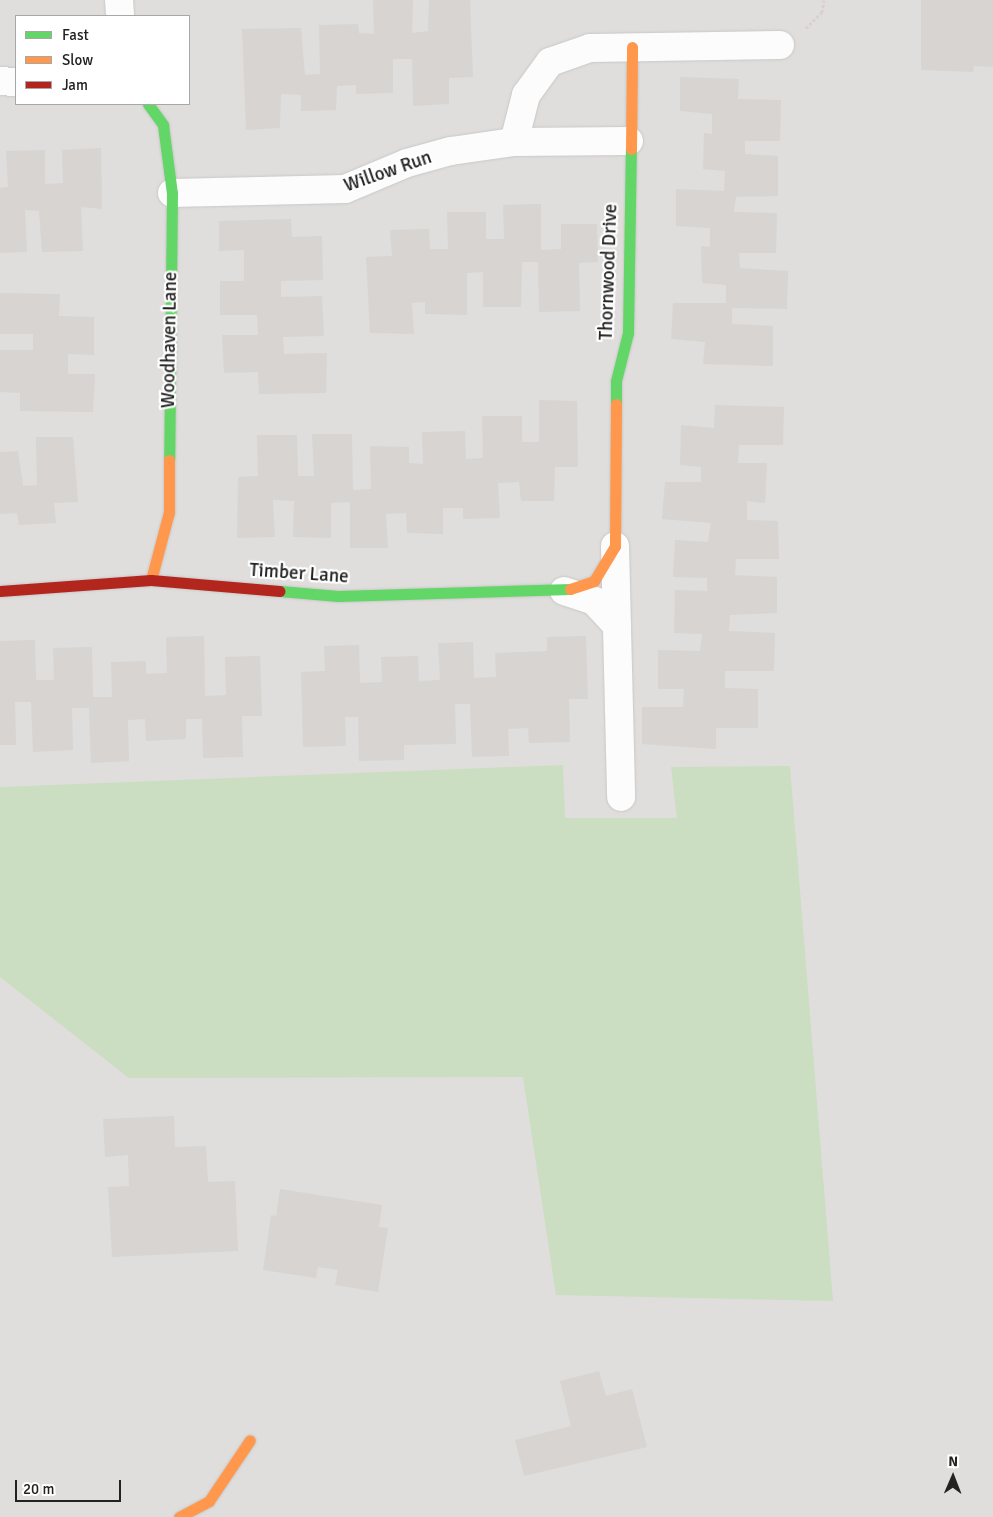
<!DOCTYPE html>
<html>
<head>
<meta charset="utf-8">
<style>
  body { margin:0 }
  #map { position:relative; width:993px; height:1517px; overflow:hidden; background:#f0eeeb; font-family:Signika,sans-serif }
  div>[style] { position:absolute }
  .residential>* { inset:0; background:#dfdedc }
  .forest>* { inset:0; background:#cbdec1 }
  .building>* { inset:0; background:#d7d4d2 }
  .path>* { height:3px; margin-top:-1.5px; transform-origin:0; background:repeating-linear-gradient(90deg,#dccecd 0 2.5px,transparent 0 5px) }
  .roads { filter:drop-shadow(0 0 1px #c9c8c7) drop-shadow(0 0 1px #c9c8c7) }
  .street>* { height:28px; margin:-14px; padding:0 14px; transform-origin:14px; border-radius:14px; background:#fdfcfc }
  .fast>* { height:11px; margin:-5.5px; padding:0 5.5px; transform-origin:5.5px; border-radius:5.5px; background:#63d668 }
  .slow>* { height:11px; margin:-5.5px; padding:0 5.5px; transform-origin:5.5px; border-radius:5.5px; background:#ff974d }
  .jam>* { height:11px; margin:-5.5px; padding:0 5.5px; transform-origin:5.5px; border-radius:5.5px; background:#b3261e }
  span { translate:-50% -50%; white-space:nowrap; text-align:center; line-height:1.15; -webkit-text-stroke:4.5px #fff; paint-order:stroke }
  .street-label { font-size:19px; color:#222 }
  .legend { position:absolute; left:15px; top:15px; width:175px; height:90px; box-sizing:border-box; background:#fff; border:1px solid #a7a7a7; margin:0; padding:6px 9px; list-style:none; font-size:15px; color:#222 }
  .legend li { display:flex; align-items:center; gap:10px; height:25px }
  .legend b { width:25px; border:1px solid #a7a7a7 }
  .north { position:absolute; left:928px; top:1452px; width:50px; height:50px; -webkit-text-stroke:4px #fff; paint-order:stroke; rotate:1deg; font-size:14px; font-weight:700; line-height:20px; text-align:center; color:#222 }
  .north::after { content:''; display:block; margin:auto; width:18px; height:22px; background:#222; clip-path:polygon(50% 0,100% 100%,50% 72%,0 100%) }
  .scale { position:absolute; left:15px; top:1480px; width:106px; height:22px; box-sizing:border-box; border:2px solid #222; border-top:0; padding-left:6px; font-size:15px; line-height:18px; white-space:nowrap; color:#222; -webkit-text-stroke:4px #fff; paint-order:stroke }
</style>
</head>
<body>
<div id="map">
  <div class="residential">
    <i style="clip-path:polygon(evenodd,0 0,993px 0,993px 1517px,0 1517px,0 0,16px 16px,189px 16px,189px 104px,16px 104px,16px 16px)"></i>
  </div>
  <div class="forest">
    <i style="clip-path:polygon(563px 765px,565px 818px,677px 818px,671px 767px,790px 766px,833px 1301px,556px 1295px,523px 1077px,129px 1078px,0 977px,0 787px)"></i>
  </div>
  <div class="building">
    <i style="clip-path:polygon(373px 0,413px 0,412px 33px,428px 31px,429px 0,470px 0,473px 77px,449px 78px,449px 104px,413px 106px,412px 59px,393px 59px,393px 93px,356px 94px,356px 85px,337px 86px,336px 110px,301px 111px,301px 95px,281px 94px,280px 128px,246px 130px,242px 29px,301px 28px,305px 75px,320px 74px,319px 25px,358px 24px,359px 33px,374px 34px)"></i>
    <i style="clip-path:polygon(921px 0,993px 0,993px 67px,974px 66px,973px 72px,921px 70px)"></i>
    <i style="clip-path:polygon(680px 77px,739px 79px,738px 99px,781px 100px,780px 141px,745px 141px,745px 154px,778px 156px,778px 196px,736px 197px,734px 212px,777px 213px,776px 253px,739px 253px,740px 268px,788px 271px,787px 309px,732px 308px,732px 324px,773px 326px,773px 366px,703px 364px,705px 342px,671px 339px,673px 303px,726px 303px,726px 285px,702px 283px,701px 246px,710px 247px,710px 228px,676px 226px,676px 189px,724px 191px,725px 171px,703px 169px,704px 133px,712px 134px,712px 114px,680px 111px)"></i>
    <i style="clip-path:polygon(101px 148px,102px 209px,81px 207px,83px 251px,42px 252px,39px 211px,25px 210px,27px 252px,0 253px,0 188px,8px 187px,6px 151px,45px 150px,45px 184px,63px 183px,62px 150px)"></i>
    <i style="clip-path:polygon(541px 204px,541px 250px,561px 249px,561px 224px,597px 224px,598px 262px,579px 263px,580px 311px,539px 312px,538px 262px,522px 262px,521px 307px,483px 307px,483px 272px,467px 273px,467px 315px,425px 314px,425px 302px,412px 303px,414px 334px,370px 333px,366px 257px,392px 256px,390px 230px,429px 229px,430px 249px,448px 249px,447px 212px,486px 212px,486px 239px,504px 239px,503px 205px)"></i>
    <i style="clip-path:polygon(291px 219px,292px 237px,322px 236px,323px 280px,281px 281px,281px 297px,322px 296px,324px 336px,283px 337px,284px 354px,327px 353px,326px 393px,259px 394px,258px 372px,224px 373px,222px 335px,258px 335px,257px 315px,220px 315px,220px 281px,244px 281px,244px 250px,219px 251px,219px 221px)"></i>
    <i style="clip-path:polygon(0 293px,60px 294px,59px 316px,94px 317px,94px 355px,68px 354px,68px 374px,95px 374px,93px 412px,20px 411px,20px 393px,0 392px,0 350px,33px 350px,33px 334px,0 334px)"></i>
    <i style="clip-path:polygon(539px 400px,577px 401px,578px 467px,555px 467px,554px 501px,521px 501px,519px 482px,498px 483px,500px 518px,463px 519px,463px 508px,443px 508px,443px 534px,407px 533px,406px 513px,386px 514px,388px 548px,350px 548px,350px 502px,331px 503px,331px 538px,293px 537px,294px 501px,273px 500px,275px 537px,237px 538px,238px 477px,258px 476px,257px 435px,297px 435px,298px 476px,314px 476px,312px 434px,352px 434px,353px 490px,371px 489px,370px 446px,409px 447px,409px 463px,423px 464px,422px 432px,465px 431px,466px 459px,483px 458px,482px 416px,522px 416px,522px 442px,539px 442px)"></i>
    <i style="clip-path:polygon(715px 405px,784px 407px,783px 445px,739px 445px,738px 463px,767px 463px,765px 503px,747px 501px,747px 520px,778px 521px,779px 559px,736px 559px,735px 575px,777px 577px,777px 613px,730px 615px,729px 631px,775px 633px,774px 671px,725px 671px,725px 688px,758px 689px,758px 728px,716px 728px,716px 749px,642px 744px,642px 707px,683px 707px,684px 689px,658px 689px,658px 650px,700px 651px,702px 634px,674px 633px,675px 590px,707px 591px,707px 578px,673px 577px,675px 540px,708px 542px,711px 523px,662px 519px,665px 482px,701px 482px,701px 467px,680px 465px,681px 425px,714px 428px)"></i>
    <i style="clip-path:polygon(36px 437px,73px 437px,78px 502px,54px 503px,56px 523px,19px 525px,17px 513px,0 514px,0 452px,18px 451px,23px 486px,37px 485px)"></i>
    <i style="clip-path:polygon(204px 636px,205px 696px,226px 695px,225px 657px,260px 656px,262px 716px,242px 716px,243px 757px,203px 758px,202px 719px,186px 719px,186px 739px,146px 741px,145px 719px,128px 720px,129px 761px,91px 763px,89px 708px,72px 708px,73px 750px,33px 752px,31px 702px,15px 702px,16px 745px,0 745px,0 641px,35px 640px,36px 680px,54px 680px,53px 648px,92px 647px,93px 697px,112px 697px,111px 662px,146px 661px,146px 674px,167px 673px,166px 637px)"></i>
    <i style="clip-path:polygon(586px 636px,588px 699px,569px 699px,570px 742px,529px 743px,528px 728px,508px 729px,509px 756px,472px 757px,470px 704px,455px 704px,456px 744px,404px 745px,404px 760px,359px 761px,358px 717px,345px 717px,346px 746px,303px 747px,301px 672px,325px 671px,324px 646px,359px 645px,360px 683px,382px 682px,381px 657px,418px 656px,419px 681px,440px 680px,438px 643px,473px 642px,474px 678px,496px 677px,495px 653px,547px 651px,547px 637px)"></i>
    <i style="clip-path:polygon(174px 1116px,175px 1147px,206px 1146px,208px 1182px,235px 1181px,238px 1251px,112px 1257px,108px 1187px,129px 1186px,128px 1155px,105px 1157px,103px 1119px)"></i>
    <i style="clip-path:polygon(280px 1189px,382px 1205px,379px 1227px,388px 1228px,378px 1292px,335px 1285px,338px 1270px,318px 1267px,316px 1278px,263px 1270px,271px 1215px,276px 1216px)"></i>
    <i style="clip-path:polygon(599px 1371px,606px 1396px,632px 1389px,647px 1447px,524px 1476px,515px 1440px,571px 1426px,560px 1381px)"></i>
  </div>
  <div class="path">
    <i style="left:806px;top:28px;width:23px;rotate:-45deg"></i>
    <i style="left:822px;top:12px;width:12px;rotate:-81deg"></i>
  </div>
  <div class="roads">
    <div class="street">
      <i style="left:119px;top:0;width:16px;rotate:86deg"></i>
      <i style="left:0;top:81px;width:16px;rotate:4deg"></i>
      <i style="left:514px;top:142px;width:49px;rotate:-75.7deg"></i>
      <i style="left:526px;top:95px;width:41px;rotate:-54deg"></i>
      <i style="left:550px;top:62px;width:42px;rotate:-19.3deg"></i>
      <i style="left:590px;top:48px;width:190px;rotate:-0.9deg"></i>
      <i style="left:172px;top:193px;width:173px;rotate:-1.3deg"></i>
      <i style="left:345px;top:189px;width:67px;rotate:-22.8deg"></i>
      <i style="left:407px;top:163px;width:46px;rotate:-15.3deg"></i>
      <i style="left:451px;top:151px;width:64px;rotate:-8.1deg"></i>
      <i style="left:514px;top:142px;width:115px;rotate:-0.5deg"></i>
      <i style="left:615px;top:546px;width:251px;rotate:88.6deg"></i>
      <i style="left:564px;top:591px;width:32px;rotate:18deg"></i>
      <i style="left:594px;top:601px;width:34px;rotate:47deg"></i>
    </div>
    <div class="fast">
      <i style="left:148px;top:104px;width:26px;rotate:54deg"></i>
      <i style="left:163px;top:125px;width:69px;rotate:82.5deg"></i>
      <i style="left:172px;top:193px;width:267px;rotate:90.6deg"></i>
      <i style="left:616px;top:404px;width:23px;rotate:-90deg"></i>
      <i style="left:616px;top:381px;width:49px;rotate:-76deg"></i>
      <i style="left:628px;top:333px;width:184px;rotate:-89.1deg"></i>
      <i style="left:280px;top:591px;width:58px;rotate:4.9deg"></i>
      <i style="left:338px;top:596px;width:232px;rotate:-1.7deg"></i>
    </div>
    <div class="slow">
      <i style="left:631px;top:149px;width:102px;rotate:-89.4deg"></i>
      <i style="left:151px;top:580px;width:70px;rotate:-75.2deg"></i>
      <i style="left:169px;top:512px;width:52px;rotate:-90deg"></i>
      <i style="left:570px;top:589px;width:25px;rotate:-18deg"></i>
      <i style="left:594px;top:581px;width:41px;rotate:-59deg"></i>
      <i style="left:615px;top:546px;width:142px;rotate:-89.6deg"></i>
      <i style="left:179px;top:1517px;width:34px;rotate:-28deg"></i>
      <i style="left:209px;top:1501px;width:73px;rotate:-56.1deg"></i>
    </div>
    <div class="jam">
      <i style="left:0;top:591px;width:151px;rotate:-4.2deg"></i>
      <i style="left:151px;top:580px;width:129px;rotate:4.9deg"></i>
    </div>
  </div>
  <div class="street-label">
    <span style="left:388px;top:172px;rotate:-19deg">Willow Run</span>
    <span style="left:609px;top:272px;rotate:-88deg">Thornwood Drive</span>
    <span style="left:170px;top:340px;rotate:-89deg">Woodhaven Lane</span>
    <span style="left:299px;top:574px;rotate:4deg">Timber Lane</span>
  </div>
  <ul class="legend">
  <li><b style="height:6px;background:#63d668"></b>Fast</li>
  <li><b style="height:6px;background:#ff974d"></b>Slow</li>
  <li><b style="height:6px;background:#b3261e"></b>Jam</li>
  </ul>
  <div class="north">N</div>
  <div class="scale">20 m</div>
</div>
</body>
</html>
